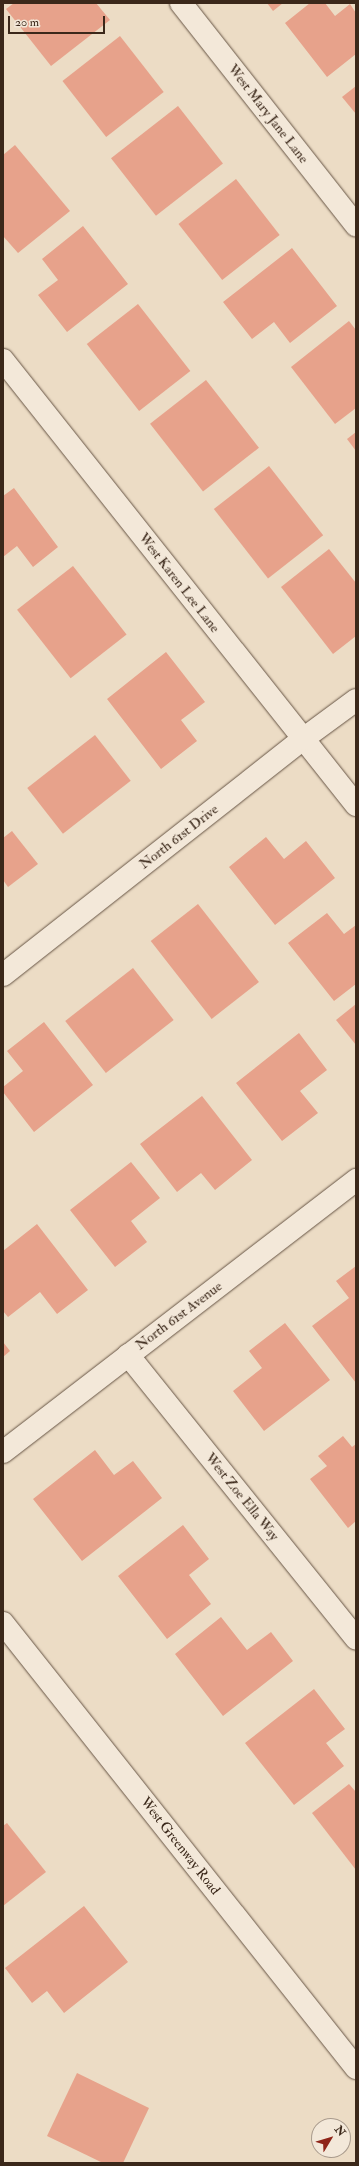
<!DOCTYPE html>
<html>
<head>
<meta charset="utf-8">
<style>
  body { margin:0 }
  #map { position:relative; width:359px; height:2166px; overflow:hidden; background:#ecdcc5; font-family:"IM FELL Double Pica",serif }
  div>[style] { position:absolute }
  .building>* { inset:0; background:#e7a28b; transform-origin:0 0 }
  .roads { filter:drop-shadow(0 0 1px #675545) drop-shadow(0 0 1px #675545) }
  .street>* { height:22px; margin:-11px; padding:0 11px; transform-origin:11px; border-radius:11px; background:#f3e8d9 }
  .secondary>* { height:22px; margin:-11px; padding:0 11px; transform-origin:11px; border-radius:11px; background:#f3e8d9 }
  span { translate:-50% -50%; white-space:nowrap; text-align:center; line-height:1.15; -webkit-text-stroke:3px #f3e8d9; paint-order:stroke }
  .street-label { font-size:14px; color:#3b281a }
  .frame { position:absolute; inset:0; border:4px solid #3b281a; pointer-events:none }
  .north { position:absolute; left:311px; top:2118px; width:40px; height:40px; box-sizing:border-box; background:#f3e8d9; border:1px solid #a99b8d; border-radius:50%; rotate:52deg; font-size:11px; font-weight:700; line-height:16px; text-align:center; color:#3b281a }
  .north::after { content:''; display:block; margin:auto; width:14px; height:18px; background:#8f2418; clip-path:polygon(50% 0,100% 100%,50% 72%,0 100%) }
  .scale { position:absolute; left:8px; top:16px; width:97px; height:18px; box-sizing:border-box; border:2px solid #3b281a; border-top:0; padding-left:5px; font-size:12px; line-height:14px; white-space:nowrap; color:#3b281a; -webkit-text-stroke:3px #f3e8d9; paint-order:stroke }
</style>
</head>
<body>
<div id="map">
  <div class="building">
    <i style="clip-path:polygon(14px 3px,96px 3px,110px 20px,51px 66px,6px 9px)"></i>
    <i style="clip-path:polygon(267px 3px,283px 3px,273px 11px)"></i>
    <i style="clip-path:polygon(310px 3px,325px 3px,335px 16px,350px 4px,356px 13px,356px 54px,327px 77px,285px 23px)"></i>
    <i style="left:120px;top:36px;width:71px;height:73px;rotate:52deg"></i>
    <i style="clip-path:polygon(356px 86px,356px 114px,342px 97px)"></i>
    <i style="left:178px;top:106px;width:73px;height:85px;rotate:52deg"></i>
    <i style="clip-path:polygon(15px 145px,70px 211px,18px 253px,3px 236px,3px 155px)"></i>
    <i style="left:236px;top:179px;width:71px;height:73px;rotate:52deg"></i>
    <i style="clip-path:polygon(83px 226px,128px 284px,67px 332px,38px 295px,58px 280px,42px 259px)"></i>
    <i style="clip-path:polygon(292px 248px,337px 306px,290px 343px,274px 322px,252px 339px,223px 302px)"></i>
    <i style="left:138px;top:304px;width:85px;height:65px;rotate:52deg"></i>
    <i style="clip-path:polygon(349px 321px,356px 330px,356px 408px,335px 424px,291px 367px)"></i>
    <i style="left:206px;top:380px;width:86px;height:71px;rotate:52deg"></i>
    <i style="clip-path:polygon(356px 432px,356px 451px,347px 439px)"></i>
    <i style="left:269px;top:466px;width:88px;height:70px;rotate:52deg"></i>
    <i style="clip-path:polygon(14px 488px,58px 547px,33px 567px,17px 546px,3px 557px,3px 496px)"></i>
    <i style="clip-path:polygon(329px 549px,356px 583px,356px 636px,333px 654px,281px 587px)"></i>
    <i style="left:73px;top:566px;width:87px;height:71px;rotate:52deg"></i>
    <i style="clip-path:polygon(166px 652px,205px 702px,181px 720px,197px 741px,161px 769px,107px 699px)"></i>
    <i style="left:95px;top:735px;width:58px;height:86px;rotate:52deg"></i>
    <i style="clip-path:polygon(12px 831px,38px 864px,8px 887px,3px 880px,3px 838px)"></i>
    <i style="clip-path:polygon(266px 837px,284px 859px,306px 841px,335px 878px,275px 925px,229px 867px)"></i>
    <i style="left:198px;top:904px;width:99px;height:60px;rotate:52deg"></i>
    <i style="clip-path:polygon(327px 913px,344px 934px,356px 925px,356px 984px,334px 1001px,288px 943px)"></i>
    <i style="left:133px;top:968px;width:66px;height:86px;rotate:52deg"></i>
    <i style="clip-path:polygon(356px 1004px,356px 1045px,336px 1020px)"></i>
    <i style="clip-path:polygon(44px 1022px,93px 1085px,34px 1132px,3px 1092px,3px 1087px,23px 1071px,7px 1051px)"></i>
    <i style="clip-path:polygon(299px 1033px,327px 1070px,300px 1091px,318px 1113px,282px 1141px,236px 1083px)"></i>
    <i style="clip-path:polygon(202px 1096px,252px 1160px,215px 1190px,201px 1173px,177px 1192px,140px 1144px)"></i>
    <i style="clip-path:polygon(131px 1162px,160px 1198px,131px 1221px,147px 1242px,115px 1267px,70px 1210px)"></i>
    <i style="clip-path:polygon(37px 1224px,88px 1290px,57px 1314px,40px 1292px,8px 1317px,3px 1311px,3px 1251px)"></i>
    <i style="clip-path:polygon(356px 1266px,356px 1383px,312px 1326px,349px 1298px,336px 1281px)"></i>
    <i style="clip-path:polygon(285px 1323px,330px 1380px,264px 1431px,233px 1391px,262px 1368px,249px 1351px)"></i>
    <i style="clip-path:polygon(3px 1342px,10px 1351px,3px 1357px)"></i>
    <i style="clip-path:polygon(343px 1436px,352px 1447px,356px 1444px,356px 1521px,348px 1528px,310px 1479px,327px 1466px,318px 1456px)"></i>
    <i style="clip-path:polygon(95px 1450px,114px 1475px,133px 1461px,162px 1498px,82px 1561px,33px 1499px)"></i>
    <i style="clip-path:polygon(183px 1525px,209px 1559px,189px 1575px,211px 1604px,167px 1639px,118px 1576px)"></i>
    <i style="clip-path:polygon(221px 1617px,247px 1650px,271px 1632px,293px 1661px,223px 1716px,175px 1654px)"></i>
    <i style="clip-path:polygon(314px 1689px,345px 1729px,326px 1743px,344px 1766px,294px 1805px,245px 1743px)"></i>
    <i style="clip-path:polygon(349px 1784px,356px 1792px,356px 1870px,312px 1813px)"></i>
    <i style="clip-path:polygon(7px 1823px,46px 1872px,3px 1906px,3px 1826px)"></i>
    <i style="clip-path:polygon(84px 1906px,128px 1962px,64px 2013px,47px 1991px,32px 2003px,5px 1968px)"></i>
    <i style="clip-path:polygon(77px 2073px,149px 2108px,123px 2163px,103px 2163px,47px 2136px)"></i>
  </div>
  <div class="roads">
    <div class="street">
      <i style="left:181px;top:3px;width:283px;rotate:51.8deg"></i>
      <i style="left:3px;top:360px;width:568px;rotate:51.58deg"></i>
      <i style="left:3px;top:975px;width:382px;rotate:-38.2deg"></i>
      <i style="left:303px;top:739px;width:66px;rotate:-36.3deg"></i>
      <i style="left:128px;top:1355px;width:364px;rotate:51.2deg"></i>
      <i style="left:3px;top:1452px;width:446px;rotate:-37.6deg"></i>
    </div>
    <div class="secondary">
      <i style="left:3px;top:1623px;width:568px;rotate:51.58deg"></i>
    </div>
  </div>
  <div class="street-label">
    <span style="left:268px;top:114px;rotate:52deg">West Mary Jane Lane</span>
    <span style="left:179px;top:583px;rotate:52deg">West Karen Lee Lane</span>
    <span style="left:179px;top:837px;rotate:-38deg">North 61st Drive</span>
    <span style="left:179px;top:1316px;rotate:-37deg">North 61st Avenue</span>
    <span style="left:242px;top:1497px;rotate:51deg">West Zoe Ella Way</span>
    <span style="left:180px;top:1846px;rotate:52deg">West Greenway Road</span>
  </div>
  <div class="frame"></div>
  <div class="north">N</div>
  <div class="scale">20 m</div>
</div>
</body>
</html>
